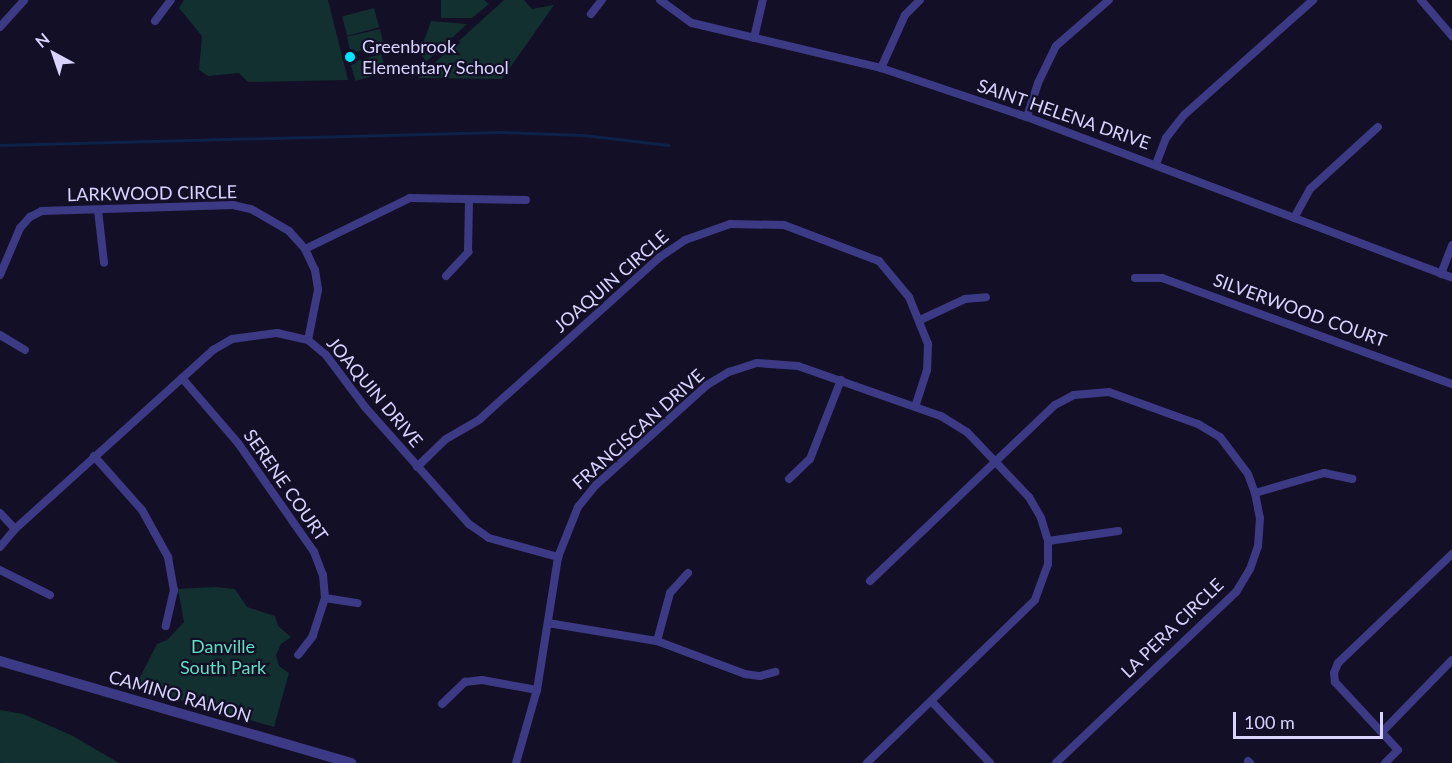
<!DOCTYPE html>
<html>
<head>
<meta charset="utf-8">
<style>
  body { margin:0 }
  #map { position:relative; width:1452px; height:763px; overflow:hidden; background:#130f26; font-family:Lato,sans-serif }
  div>[style] { position:absolute }
  .green>* { inset:0; background:#12302f; transform-origin:0 0 }
  .stream>* { height:3px; margin:-1.5px; padding:0 1.5px; transform-origin:1.5px; border-radius:1.5px; background:#0c2248 }
  .minor>* { height:8px; margin:-4px; padding:0 4px; transform-origin:4px; border-radius:4px; background:#3d3a85 }
  .tertiary>* { height:10px; margin:-5px; padding:0 5px; transform-origin:5px; border-radius:5px; background:#3d3a85 }
  .dots>* { width:16px; height:16px; translate:-50% -50%; box-sizing:border-box; border:3px solid #130f26; border-radius:50% }
  span { translate:-50% -50%; white-space:nowrap; text-align:center; line-height:1.15; -webkit-text-stroke:4.5px #130f26; paint-order:stroke }
  .poi-label { font-size:18px; color:#d9d4ff }
  .left { translate:0 -50%; text-align:left }
  .street-label { font-size:18px; color:#d9d4ff }
  .park-label { font-size:18px; color:#5fe0c0 }
  .north { position:absolute; left:24px; top:24px; width:60px; height:60px; -webkit-text-stroke:4px #130f26; paint-order:stroke; rotate:320deg; font-size:16px; font-weight:700; line-height:24px; text-align:center; color:#d9d4ff }
  .north::after { content:''; display:block; margin:auto; width:21px; height:27px; background:#d9d4ff; clip-path:polygon(50% 0,100% 100%,50% 72%,0 100%) }
  .scale { position:absolute; left:1233px; top:712px; width:150px; height:27px; box-sizing:border-box; border:3px solid #d9d4ff; border-top:0; padding-left:8px; font-size:18px; line-height:21px; white-space:nowrap; color:#d9d4ff; -webkit-text-stroke:4px #130f26; paint-order:stroke }
</style>
</head>
<body>
<div id="map">
  <div class="green">
    <i style="clip-path:polygon(184px 0,328px 0,348px 80px,248px 82px,239px 73px,208px 76px,199px 70px,202px 36px,179px 8px)"></i>
    <i style="clip-path:polygon(441px 0,484px 0,489px 4px,472px 18px,441px 18px)"></i>
    <i style="clip-path:polygon(504px 0,524px 0,532px 9px,554px 5px,502px 79px,418px 78px)"></i>
    <i style="left:374px;top:8px;width:20px;height:33px;rotate:75deg"></i>
    <i style="clip-path:polygon(431px 21px,467px 24px,426px 62px,420px 52px)"></i>
    <i style="left:380px;top:29px;width:17px;height:34px;rotate:77deg"></i>
    <i style="left:381px;top:54px;width:19px;height:32px;rotate:74deg"></i>
    <i style="clip-path:polygon(214px 587px,235px 589px,247px 607px,275px 616px,278px 626px,291px 637px,281px 644px,276px 655px,279px 666px,289px 673px,274px 727px,135px 687px,157px 644px,167px 640px,184px 622px,178px 589px)"></i>
    <i style="clip-path:polygon(0 710px,23px 714px,73px 736px,119px 763px,0 763px)"></i>
  </div>
  <div class="stream">
    <i style="left:0;top:145px;width:500px;rotate:-1.49deg"></i>
    <i style="left:500px;top:132px;width:83px;rotate:2.1deg"></i>
    <i style="left:583px;top:135px;width:86px;rotate:6.7deg"></i>
    <i style="left:0;top:763px;width:1px"></i>
  </div>
  <div class="minor">
    <i style="left:660px;top:0;width:39px;rotate:36deg"></i>
    <i style="left:692px;top:23px;width:194px;rotate:13.4deg"></i>
    <i style="left:881px;top:68px;width:154px;rotate:18.6deg"></i>
    <i style="left:1027px;top:117px;width:454px;rotate:20.7deg"></i>
    <i style="left:1421px;top:0;width:48px;rotate:49.3deg"></i>
    <i style="left:591px;top:14px;width:18px;rotate:-52deg"></i>
    <i style="left:155px;top:21px;width:26px;rotate:-53deg"></i>
    <i style="left:0;top:27px;width:36px;rotate:-48deg"></i>
    <i style="left:754px;top:38px;width:39px;rotate:-77deg"></i>
    <i style="left:881px;top:68px;width:58px;rotate:-65.6deg"></i>
    <i style="left:905px;top:15px;width:21px;rotate:-45deg"></i>
    <i style="left:1027px;top:117px;width:36px;rotate:-72deg"></i>
    <i style="left:1038px;top:83px;width:41px;rotate:-64.1deg"></i>
    <i style="left:1056px;top:46px;width:70px;rotate:-41deg"></i>
    <i style="left:1156px;top:164px;width:28px;rotate:-69deg"></i>
    <i style="left:1166px;top:138px;width:29px;rotate:-52deg"></i>
    <i style="left:1184px;top:115px;width:173px;rotate:-41.7deg"></i>
    <i style="left:98px;top:210px;width:53px;rotate:83.5deg"></i>
    <i style="left:1294px;top:218px;width:33px;rotate:-61deg"></i>
    <i style="left:1310px;top:189px;width:92px;rotate:-42.4deg"></i>
    <i style="left:305px;top:249px;width:117px;rotate:-25.9deg"></i>
    <i style="left:410px;top:198px;width:116px;rotate:1deg"></i>
    <i style="left:1441px;top:274px;width:31px;rotate:-69deg"></i>
    <i style="left:0;top:275px;width:51px;rotate:-66.9deg"></i>
    <i style="left:20px;top:228px;width:15px;rotate:-48deg"></i>
    <i style="left:30px;top:217px;width:13px;rotate:-27deg"></i>
    <i style="left:42px;top:211px;width:191px;rotate:-1.8deg"></i>
    <i style="left:233px;top:205px;width:18px;rotate:13deg"></i>
    <i style="left:251px;top:209px;width:44px;rotate:30.1deg"></i>
    <i style="left:289px;top:231px;width:24px;rotate:48deg"></i>
    <i style="left:305px;top:249px;width:23px;rotate:65deg"></i>
    <i style="left:315px;top:270px;width:20px;rotate:81deg"></i>
    <i style="left:318px;top:290px;width:51px;rotate:101.3deg"></i>
    <i style="left:446px;top:276px;width:33px;rotate:-47deg"></i>
    <i style="left:468px;top:252px;width:51px;rotate:-88.9deg"></i>
    <i style="left:1135px;top:278px;width:27px"></i>
    <i style="left:1162px;top:278px;width:309px;rotate:20.1deg"></i>
    <i style="left:920px;top:320px;width:50px;rotate:-25deg"></i>
    <i style="left:965px;top:299px;width:21px;rotate:-5deg"></i>
    <i style="left:0;top:335px;width:29px;rotate:31deg"></i>
    <i style="left:182px;top:378px;width:86px;rotate:49.3deg"></i>
    <i style="left:238px;top:443px;width:133px;rotate:55.1deg"></i>
    <i style="left:314px;top:552px;width:25px;rotate:69deg"></i>
    <i style="left:323px;top:575px;width:23px;rotate:85deg"></i>
    <i style="left:325px;top:598px;width:40px;rotate:108deg"></i>
    <i style="left:313px;top:636px;width:24px;rotate:128deg"></i>
    <i style="left:94px;top:456px;width:72px;rotate:48.4deg"></i>
    <i style="left:142px;top:510px;width:54px;rotate:61deg"></i>
    <i style="left:168px;top:557px;width:34px;rotate:80deg"></i>
    <i style="left:174px;top:590px;width:37px;rotate:103deg"></i>
    <i style="left:417px;top:467px;width:40px;rotate:-44deg"></i>
    <i style="left:446px;top:439px;width:39px;rotate:-30deg"></i>
    <i style="left:480px;top:419px;width:242px;rotate:-42deg"></i>
    <i style="left:660px;top:257px;width:30px;rotate:-34deg"></i>
    <i style="left:685px;top:240px;width:48px;rotate:-19.6deg"></i>
    <i style="left:730px;top:224px;width:54px;rotate:1.1deg"></i>
    <i style="left:784px;top:225px;width:102px;rotate:20.8deg"></i>
    <i style="left:879px;top:261px;width:47px;rotate:50.2deg"></i>
    <i style="left:909px;top:297px;width:51px;rotate:68deg"></i>
    <i style="left:928px;top:344px;width:26px;rotate:92deg"></i>
    <i style="left:927px;top:370px;width:38px;rotate:108deg"></i>
    <i style="left:789px;top:479px;width:29px;rotate:-44deg"></i>
    <i style="left:810px;top:459px;width:85px;rotate:-68.6deg"></i>
    <i style="left:1255px;top:493px;width:72px;rotate:-16.2deg"></i>
    <i style="left:1324px;top:473px;width:29px;rotate:12deg"></i>
    <i style="left:0;top:513px;width:22px;rotate:47deg"></i>
    <i style="left:1048px;top:541px;width:71px;rotate:-8.1deg"></i>
    <i style="left:0;top:547px;width:23px;rotate:-50deg"></i>
    <i style="left:15px;top:529px;width:267px;rotate:-42.1deg"></i>
    <i style="left:213px;top:350px;width:22px;rotate:-30deg"></i>
    <i style="left:232px;top:339px;width:45px;rotate:-7.6deg"></i>
    <i style="left:277px;top:333px;width:32px;rotate:13deg"></i>
    <i style="left:308px;top:340px;width:23px;rotate:40deg"></i>
    <i style="left:326px;top:355px;width:65px;rotate:53.1deg"></i>
    <i style="left:365px;top:407px;width:157px;rotate:48.4deg"></i>
    <i style="left:469px;top:524px;width:24px;rotate:35deg"></i>
    <i style="left:489px;top:538px;width:72px;rotate:15.4deg"></i>
    <i style="left:0;top:570px;width:56px;rotate:26.6deg"></i>
    <i style="left:870px;top:581px;width:255px;rotate:-43.6deg"></i>
    <i style="left:1055px;top:405px;width:21px;rotate:-28deg"></i>
    <i style="left:1074px;top:395px;width:35px;rotate:-5deg"></i>
    <i style="left:1109px;top:392px;width:95px;rotate:19.8deg"></i>
    <i style="left:1198px;top:424px;width:26px;rotate:31deg"></i>
    <i style="left:1220px;top:437px;width:46px;rotate:52.9deg"></i>
    <i style="left:1248px;top:474px;width:20px;rotate:70deg"></i>
    <i style="left:1255px;top:493px;width:25px;rotate:79deg"></i>
    <i style="left:1260px;top:518px;width:28px;rotate:94deg"></i>
    <i style="left:1258px;top:546px;width:24px;rotate:109deg"></i>
    <i style="left:1250px;top:569px;width:27px;rotate:121deg"></i>
    <i style="left:1236px;top:592px;width:248px;rotate:136.5deg"></i>
    <i style="left:325px;top:598px;width:33px;rotate:9deg"></i>
    <i style="left:548px;top:623px;width:110px;rotate:9.4deg"></i>
    <i style="left:657px;top:641px;width:94px;rotate:20.6deg"></i>
    <i style="left:745px;top:674px;width:15px;rotate:8deg"></i>
    <i style="left:760px;top:676px;width:16px;rotate:-15deg"></i>
    <i style="left:657px;top:641px;width:50px;rotate:-74.8deg"></i>
    <i style="left:670px;top:593px;width:27px;rotate:-48deg"></i>
    <i style="left:932px;top:702px;width:84px;rotate:46.4deg"></i>
    <i style="left:442px;top:704px;width:32px;rotate:-44deg"></i>
    <i style="left:465px;top:682px;width:17px;rotate:-7deg"></i>
    <i style="left:482px;top:680px;width:56px;rotate:10.3deg"></i>
    <i style="left:1382px;top:732px;width:100px;rotate:-45.8deg"></i>
    <i style="left:1248px;top:761px;width:3px;rotate:45deg"></i>
    <i style="left:516px;top:763px;width:76px;rotate:-74deg"></i>
    <i style="left:537px;top:690px;width:135px;rotate:-81deg"></i>
    <i style="left:558px;top:557px;width:54px;rotate:-68.2deg"></i>
    <i style="left:578px;top:507px;width:28px;rotate:-51deg"></i>
    <i style="left:596px;top:485px;width:149px;rotate:-42deg"></i>
    <i style="left:707px;top:385px;width:26px;rotate:-31deg"></i>
    <i style="left:729px;top:372px;width:29px;rotate:-18deg"></i>
    <i style="left:757px;top:363px;width:41px;rotate:4.2deg"></i>
    <i style="left:798px;top:366px;width:151px;rotate:19.3deg"></i>
    <i style="left:941px;top:416px;width:31px;rotate:32deg"></i>
    <i style="left:967px;top:432px;width:90px;rotate:46.4deg"></i>
    <i style="left:1029px;top:497px;width:24px;rotate:60deg"></i>
    <i style="left:1041px;top:518px;width:24px;rotate:73deg"></i>
    <i style="left:1048px;top:541px;width:23px;rotate:90deg"></i>
    <i style="left:1048px;top:564px;width:38px;rotate:110deg"></i>
    <i style="left:1035px;top:600px;width:234px;rotate:135.9deg"></i>
    <i style="left:1385px;top:763px;width:18px;rotate:-45deg"></i>
    <i style="left:1398px;top:750px;width:93px;rotate:-132.8deg"></i>
    <i style="left:1335px;top:682px;width:9px;rotate:-96deg"></i>
    <i style="left:1334px;top:673px;width:11px;rotate:-68deg"></i>
    <i style="left:1338px;top:663px;width:158px;rotate:-43.7deg"></i>
  </div>
  <div class="tertiary">
    <i style="left:0;top:661px;width:366px;rotate:16.2deg"></i>
  </div>
  <div class="dots">
    <i style="left:350px;top:57px;background:#00e5ff"></i>
  </div>
  <div class="poi-label">
    <span class="left" style="left:362px;top:57px">Greenbrook<br>Elementary School</span>
  </div>
  <div class="street-label">
    <span style="left:1064px;top:114px;rotate:19deg">SAINT HELENA DRIVE</span>
    <span style="left:152px;top:193px;rotate:-1deg">LARKWOOD CIRCLE</span>
    <span style="left:611px;top:281px;rotate:-41deg">JOAQUIN CIRCLE</span>
    <span style="left:1300px;top:310px;rotate:20deg">SILVERWOOD COURT</span>
    <span style="left:375px;top:392px;rotate:50deg">JOAQUIN DRIVE</span>
    <span style="left:638px;top:429px;rotate:-42deg">FRANCISCAN DRIVE</span>
    <span style="left:286px;top:485px;rotate:55deg">SERENE COURT</span>
    <span style="left:1172px;top:628px;rotate:-44deg">LA PERA CIRCLE</span>
    <span style="left:180px;top:696px;rotate:16deg">CAMINO RAMON</span>
  </div>
  <div class="park-label">
    <span style="left:223px;top:657px">Danville<br>South Park</span>
  </div>
  <div class="north">N</div>
  <div class="scale">100 m</div>
</div>
</body>
</html>
